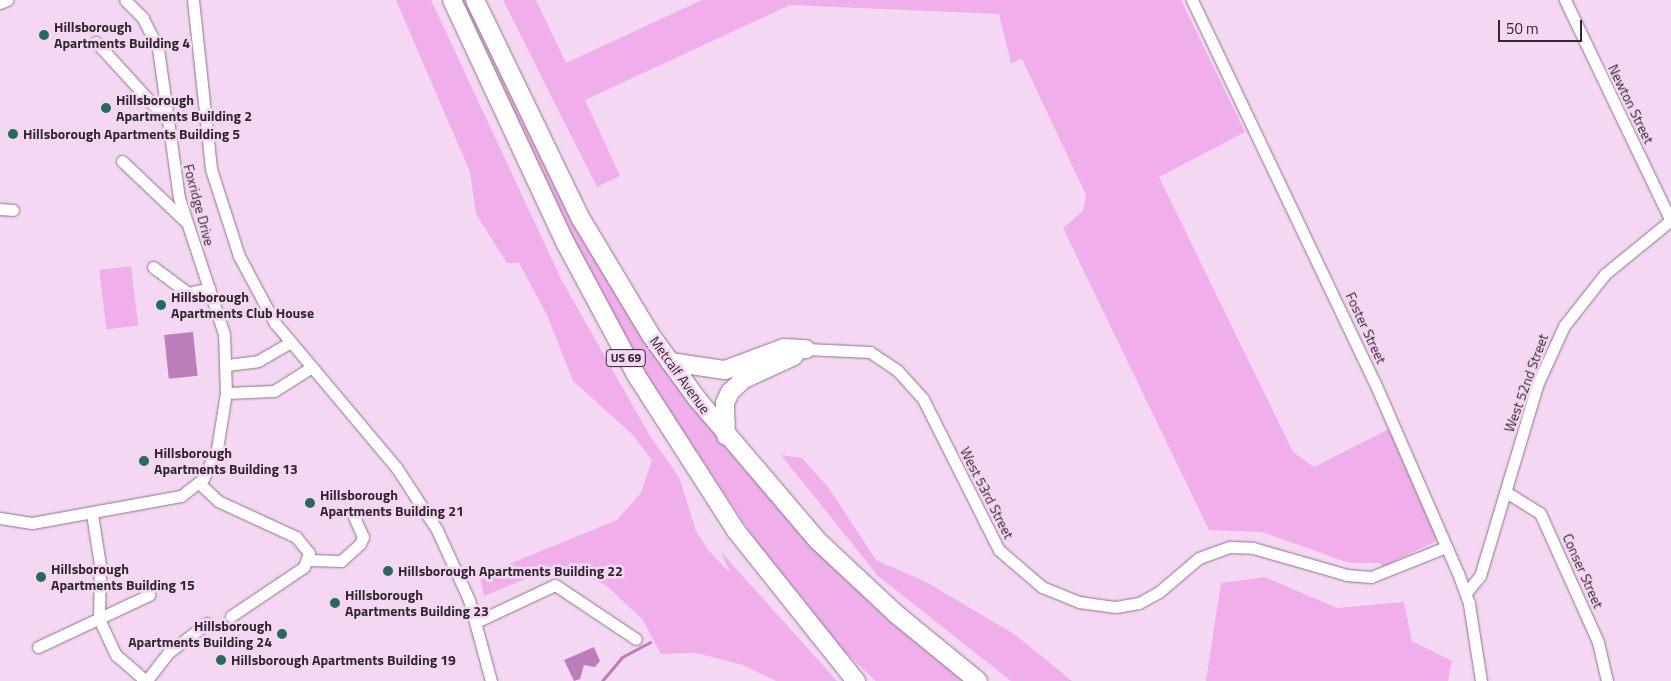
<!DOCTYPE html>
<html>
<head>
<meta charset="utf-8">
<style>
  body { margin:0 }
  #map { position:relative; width:1671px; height:681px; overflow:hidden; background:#f4d7f2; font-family:"Titillium Web",sans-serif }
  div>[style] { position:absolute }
  .green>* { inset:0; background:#f0afeb; transform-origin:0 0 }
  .water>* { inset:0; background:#bd7dba; transform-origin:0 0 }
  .stream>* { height:3px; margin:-1.5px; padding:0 1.5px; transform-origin:1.5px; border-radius:1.5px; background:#bd7dba }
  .roads { filter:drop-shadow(0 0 1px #8d738b) drop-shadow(0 0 1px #8d738b) }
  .minor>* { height:11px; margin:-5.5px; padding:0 5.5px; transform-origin:5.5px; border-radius:5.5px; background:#fff }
  .highway>* { height:18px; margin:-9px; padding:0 9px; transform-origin:9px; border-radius:9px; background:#fff }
  .dots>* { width:14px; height:14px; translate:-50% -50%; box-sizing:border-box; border:2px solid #f4d7f2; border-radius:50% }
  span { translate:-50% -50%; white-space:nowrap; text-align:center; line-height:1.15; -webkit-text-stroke:5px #f4d7f2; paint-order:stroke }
  .shield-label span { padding:1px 4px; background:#f4d7f2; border:1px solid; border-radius:4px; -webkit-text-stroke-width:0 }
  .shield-label { font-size:12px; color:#322731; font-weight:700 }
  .poi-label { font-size:14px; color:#322731; font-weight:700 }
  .left { translate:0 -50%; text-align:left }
  .right { translate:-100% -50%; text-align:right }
  .street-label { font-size:14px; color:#322731 }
  .scale { position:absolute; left:1498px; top:20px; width:84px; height:22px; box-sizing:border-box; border:2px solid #322731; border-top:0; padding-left:6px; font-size:15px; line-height:18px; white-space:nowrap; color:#322731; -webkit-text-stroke:4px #f4d7f2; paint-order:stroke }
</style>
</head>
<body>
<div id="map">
  <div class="green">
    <i style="clip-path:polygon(396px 0,431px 0,562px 281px,650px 436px,679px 477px,696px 531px,708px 550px,731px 574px,721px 552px,837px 681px,776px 681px,743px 665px,696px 653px,661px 654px,643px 620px,607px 586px,571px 568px,549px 569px,484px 596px,480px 576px,617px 520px,641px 493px,652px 460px,632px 434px,573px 381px,547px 315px,519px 263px,507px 263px,476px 214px,470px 172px)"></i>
    <i style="clip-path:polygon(460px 0,468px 0,684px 393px,794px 525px,894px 622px,965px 681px,876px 681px,828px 636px,769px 561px,637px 362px,568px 229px)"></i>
    <i style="clip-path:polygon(503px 0,536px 0,566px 63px,702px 0,1181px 0,1245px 132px,1159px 177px,1293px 452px,1314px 467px,1389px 429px,1436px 533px,1436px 541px,1383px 567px,1380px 563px,1349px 563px,1262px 532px,1209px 530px,1063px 228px,1083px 211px,1086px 195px,1022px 59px,1011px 63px,999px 14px,790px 5px,585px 100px,620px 176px,597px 187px)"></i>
    <i style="left:131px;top:266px;width:60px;height:32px;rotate:83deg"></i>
    <i style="clip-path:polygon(781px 455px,802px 458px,828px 487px,876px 560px,926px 582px,1014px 634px,1072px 681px,1011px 681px,878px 576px)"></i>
    <i style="clip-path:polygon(1265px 577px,1337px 608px,1404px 602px,1412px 641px,1452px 661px,1448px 681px,1206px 681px,1221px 583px)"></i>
  </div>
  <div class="water">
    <i style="left:193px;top:332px;width:44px;height:29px;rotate:84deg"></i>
    <i style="clip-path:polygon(594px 647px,600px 661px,595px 667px,584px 665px,580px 679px,574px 681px,564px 660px)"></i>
  </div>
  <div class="stream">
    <i style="left:602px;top:681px;width:31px;rotate:-50deg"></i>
    <i style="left:622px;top:657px;width:32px;rotate:-28deg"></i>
  </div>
  <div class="roads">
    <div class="minor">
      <i style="left:193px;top:0;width:170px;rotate:83.9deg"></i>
      <i style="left:211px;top:169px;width:91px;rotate:72.2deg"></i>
      <i style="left:239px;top:256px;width:76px;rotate:61.8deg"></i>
      <i style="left:275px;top:323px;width:188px;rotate:50deg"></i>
      <i style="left:396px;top:467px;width:75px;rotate:56.9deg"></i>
      <i style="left:437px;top:530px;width:77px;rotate:65.4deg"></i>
      <i style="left:469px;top:600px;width:84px;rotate:74.8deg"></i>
      <i style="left:1192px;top:0;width:422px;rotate:64.5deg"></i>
      <i style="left:1374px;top:381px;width:210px;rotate:66.4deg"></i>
      <i style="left:1458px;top:573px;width:33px;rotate:70deg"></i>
      <i style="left:1469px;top:604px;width:78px;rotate:81.1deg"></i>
      <i style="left:1565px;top:0;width:245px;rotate:64.4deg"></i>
      <i style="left:0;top:3px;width:8px;rotate:-23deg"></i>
      <i style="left:96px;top:42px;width:104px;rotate:47.7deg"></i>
      <i style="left:122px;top:161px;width:86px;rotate:43.6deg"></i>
      <i style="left:0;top:209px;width:13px;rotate:4deg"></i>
      <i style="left:153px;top:267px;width:44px;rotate:36.6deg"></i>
      <i style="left:188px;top:293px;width:22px;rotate:-13deg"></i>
      <i style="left:806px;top:349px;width:64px;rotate:2.7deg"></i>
      <i style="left:870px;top:352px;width:32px;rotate:34deg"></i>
      <i style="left:897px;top:370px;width:39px;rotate:48deg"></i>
      <i style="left:923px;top:399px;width:169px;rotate:63.3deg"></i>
      <i style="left:999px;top:550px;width:57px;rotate:40.7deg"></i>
      <i style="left:1042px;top:587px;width:40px;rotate:22deg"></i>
      <i style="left:1079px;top:602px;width:37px;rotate:8deg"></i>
      <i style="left:1116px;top:607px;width:23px;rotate:-10deg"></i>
      <i style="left:1139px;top:603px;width:23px;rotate:-29deg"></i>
      <i style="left:1159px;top:592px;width:52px;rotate:-40.4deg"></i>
      <i style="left:1199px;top:558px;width:33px;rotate:-20deg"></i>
      <i style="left:1230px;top:547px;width:23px;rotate:2deg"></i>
      <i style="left:1253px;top:548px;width:98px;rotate:16deg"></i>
      <i style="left:1347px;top:575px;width:24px;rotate:5deg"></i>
      <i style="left:1371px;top:577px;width:81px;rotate:-21.8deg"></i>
      <i style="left:227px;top:365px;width:31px;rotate:-7deg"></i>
      <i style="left:258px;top:361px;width:38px;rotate:-30deg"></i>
      <i style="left:226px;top:393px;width:48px;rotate:-2.4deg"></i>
      <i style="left:274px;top:391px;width:45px;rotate:-32.3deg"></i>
      <i style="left:200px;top:484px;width:25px;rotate:43deg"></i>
      <i style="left:218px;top:501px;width:86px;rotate:24.8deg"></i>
      <i style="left:296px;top:537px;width:21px;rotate:51deg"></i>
      <i style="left:309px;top:553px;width:15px;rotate:110deg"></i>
      <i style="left:304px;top:567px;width:88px;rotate:146.1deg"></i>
      <i style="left:1506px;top:492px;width:40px;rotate:32deg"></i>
      <i style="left:1540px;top:513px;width:141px;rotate:65.8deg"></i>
      <i style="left:1598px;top:642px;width:40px;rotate:77deg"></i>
      <i style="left:92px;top:514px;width:52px;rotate:81.1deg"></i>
      <i style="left:100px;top:565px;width:54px;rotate:91.1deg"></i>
      <i style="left:99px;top:619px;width:40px;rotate:65deg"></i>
      <i style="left:116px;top:655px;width:40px;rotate:41deg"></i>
      <i style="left:0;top:518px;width:32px;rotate:9deg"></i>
      <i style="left:32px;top:523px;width:151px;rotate:-10.3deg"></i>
      <i style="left:181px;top:496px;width:28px;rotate:-38deg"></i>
      <i style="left:203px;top:479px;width:33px;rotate:-65deg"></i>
      <i style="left:217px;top:449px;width:57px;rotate:-80.9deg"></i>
      <i style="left:226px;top:393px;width:59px;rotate:-91.9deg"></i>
      <i style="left:224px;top:334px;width:143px;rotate:-108.3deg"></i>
      <i style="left:179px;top:198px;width:151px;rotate:-98deg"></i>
      <i style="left:158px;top:48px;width:34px;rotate:-117deg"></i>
      <i style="left:143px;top:18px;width:25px;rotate:-135deg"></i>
      <i style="left:309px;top:560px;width:32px;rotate:2deg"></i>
      <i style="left:341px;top:561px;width:25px;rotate:-42deg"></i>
      <i style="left:360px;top:544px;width:8px;rotate:-67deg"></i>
      <i style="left:363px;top:537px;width:24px;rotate:-114deg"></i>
      <i style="left:1466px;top:593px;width:22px;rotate:-51deg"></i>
      <i style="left:1480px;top:576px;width:202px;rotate:-73.3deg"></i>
      <i style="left:1538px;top:383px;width:63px;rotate:-65.5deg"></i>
      <i style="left:1564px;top:326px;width:66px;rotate:-51.7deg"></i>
      <i style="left:1605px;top:274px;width:85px;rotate:-39.3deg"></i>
      <i style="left:476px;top:622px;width:87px;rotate:-25.1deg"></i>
      <i style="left:555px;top:585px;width:97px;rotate:33.7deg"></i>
      <i style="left:38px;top:647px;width:123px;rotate:-25.1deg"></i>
      <i style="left:147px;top:680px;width:34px;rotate:-52deg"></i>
      <i style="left:168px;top:653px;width:49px;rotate:-37.6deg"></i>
    </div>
    <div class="highway">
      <i style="left:452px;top:0;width:269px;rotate:65deg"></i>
      <i style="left:566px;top:244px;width:152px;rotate:61.8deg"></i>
      <i style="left:638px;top:378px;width:183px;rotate:57.3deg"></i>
      <i style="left:737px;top:532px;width:191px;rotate:51.4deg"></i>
      <i style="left:475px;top:0;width:243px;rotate:64.2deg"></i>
      <i style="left:581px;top:219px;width:134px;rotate:59deg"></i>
      <i style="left:650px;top:334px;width:82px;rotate:54deg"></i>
      <i style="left:698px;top:400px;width:184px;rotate:49.6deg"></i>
      <i style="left:817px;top:540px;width:108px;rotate:43.1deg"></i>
      <i style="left:896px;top:614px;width:106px;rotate:39.3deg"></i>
      <i style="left:670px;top:362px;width:56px;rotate:8.3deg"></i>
      <i style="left:725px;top:370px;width:63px;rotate:-20.4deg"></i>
      <i style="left:784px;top:348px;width:22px;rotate:3deg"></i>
      <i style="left:726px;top:436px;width:33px;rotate:-92deg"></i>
      <i style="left:725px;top:403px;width:12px;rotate:-66deg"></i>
      <i style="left:730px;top:392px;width:19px;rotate:-43deg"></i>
      <i style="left:744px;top:379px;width:55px;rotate:-24.7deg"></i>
    </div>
  </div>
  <div class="dots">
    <i style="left:44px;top:35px;background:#246a5d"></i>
    <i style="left:106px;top:108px;background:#246a5d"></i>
    <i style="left:13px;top:134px;background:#246a5d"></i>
    <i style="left:161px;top:305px;background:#246a5d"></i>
    <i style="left:144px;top:461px;background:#246a5d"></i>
    <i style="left:310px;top:503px;background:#246a5d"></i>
    <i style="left:388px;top:571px;background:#246a5d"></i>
    <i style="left:41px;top:577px;background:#246a5d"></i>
    <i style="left:335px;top:603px;background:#246a5d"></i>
    <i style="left:282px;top:634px;background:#246a5d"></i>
    <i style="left:221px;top:660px;background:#246a5d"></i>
  </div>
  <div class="shield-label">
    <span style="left:626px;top:358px">US 69</span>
  </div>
  <div class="poi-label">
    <span class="left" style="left:54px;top:35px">Hillsborough<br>Apartments Building 4</span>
    <span class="left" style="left:116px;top:108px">Hillsborough<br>Apartments Building 2</span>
    <span class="left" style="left:23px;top:134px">Hillsborough Apartments Building 5</span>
    <span class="left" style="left:171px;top:305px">Hillsborough<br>Apartments Club House</span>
    <span class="left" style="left:154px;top:461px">Hillsborough<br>Apartments Building 13</span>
    <span class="left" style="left:320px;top:503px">Hillsborough<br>Apartments Building 21</span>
    <span class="left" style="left:51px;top:577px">Hillsborough<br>Apartments Building 15</span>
    <span class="left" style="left:398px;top:571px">Hillsborough Apartments Building 22</span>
    <span class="left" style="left:345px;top:603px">Hillsborough<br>Apartments Building 23</span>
    <span class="right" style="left:272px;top:634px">Hillsborough<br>Apartments Building 24</span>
    <span class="left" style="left:231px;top:660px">Hillsborough Apartments Building 19</span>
  </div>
  <div class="street-label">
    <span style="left:1631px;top:104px;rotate:64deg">Newton Street</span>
    <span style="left:199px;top:205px;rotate:75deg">Foxridge Drive</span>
    <span style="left:1366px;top:328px;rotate:65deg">Foster Street</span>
    <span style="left:680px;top:375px;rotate:54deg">Metcalf Avenue</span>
    <span style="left:1526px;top:383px;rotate:-70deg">West 52nd Street</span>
    <span style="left:987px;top:493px;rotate:63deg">West 53rd Street</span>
    <span style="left:1583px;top:571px;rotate:66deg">Conser Street</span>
  </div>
  <div class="scale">50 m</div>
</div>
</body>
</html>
